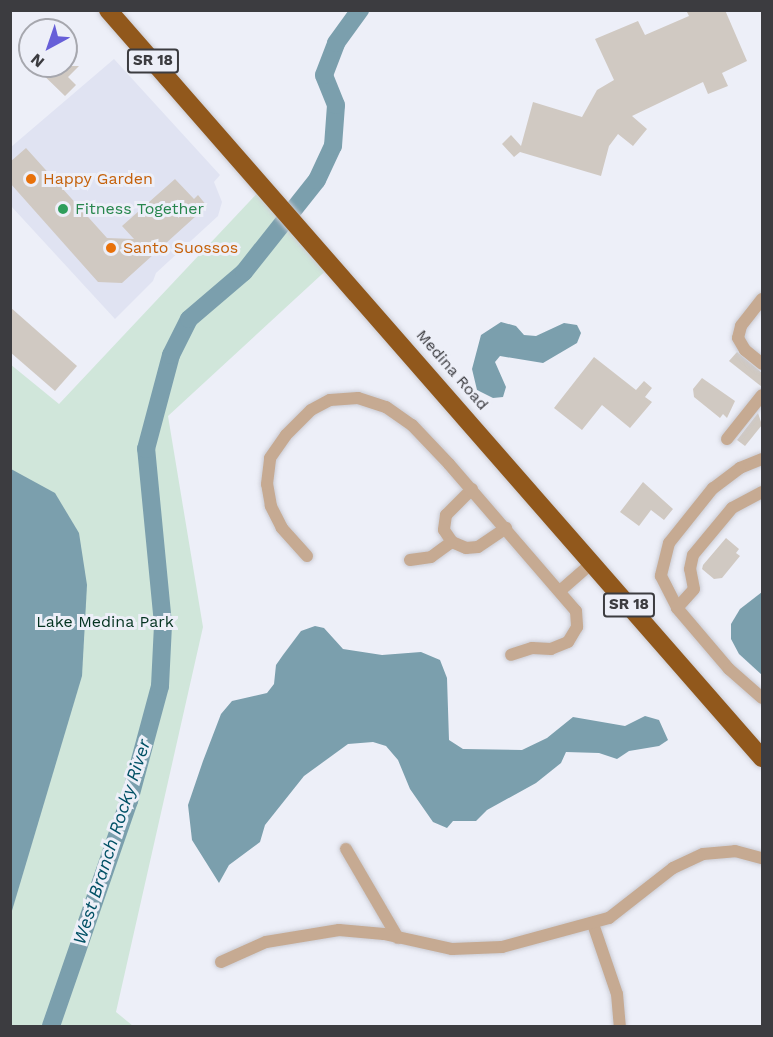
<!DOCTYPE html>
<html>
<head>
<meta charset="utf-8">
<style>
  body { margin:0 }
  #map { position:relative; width:773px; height:1037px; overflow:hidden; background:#edeff8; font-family:"Work Sans",sans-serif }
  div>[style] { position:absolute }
  .built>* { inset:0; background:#e0e3f2 }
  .green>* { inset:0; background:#d0e6da }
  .water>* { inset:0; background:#7b9fad }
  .river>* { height:18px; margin:-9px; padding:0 9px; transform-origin:9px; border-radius:9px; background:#7b9fad }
  .building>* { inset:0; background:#d0c9c2 }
  .roads { filter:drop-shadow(0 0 2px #cacbd3) drop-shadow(0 0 2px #cacbd3) }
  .street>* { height:12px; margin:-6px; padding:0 6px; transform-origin:6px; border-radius:6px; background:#c6aa92 }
  .highway>* { height:18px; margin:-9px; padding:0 9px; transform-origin:9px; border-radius:9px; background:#91581c }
  .dots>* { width:16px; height:16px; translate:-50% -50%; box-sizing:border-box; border:3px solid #edeff8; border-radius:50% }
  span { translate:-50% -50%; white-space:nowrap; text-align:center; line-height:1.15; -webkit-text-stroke:6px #edeff8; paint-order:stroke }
  .shield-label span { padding:2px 4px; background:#edeff8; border:2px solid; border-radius:4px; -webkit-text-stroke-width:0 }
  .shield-label { font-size:15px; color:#3c3c40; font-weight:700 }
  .food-label { font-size:16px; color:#c56008 }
  .left { translate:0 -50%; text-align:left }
  .leisure-label { font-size:16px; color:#27864d }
  .street-label { font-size:16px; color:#3c3c40 }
  .park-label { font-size:16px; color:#043320 }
  .water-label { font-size:18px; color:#005065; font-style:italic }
  .frame { position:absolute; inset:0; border:12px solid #3c3c40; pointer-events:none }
  .north { position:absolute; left:18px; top:18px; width:60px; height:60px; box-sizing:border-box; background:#edeff8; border:2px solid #a6a7ae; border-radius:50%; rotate:220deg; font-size:16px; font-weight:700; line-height:24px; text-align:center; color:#3c3c40 }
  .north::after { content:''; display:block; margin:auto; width:21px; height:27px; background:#675fd8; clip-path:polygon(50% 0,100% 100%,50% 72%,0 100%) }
</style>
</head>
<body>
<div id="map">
  <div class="built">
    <i style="clip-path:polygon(114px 59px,220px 175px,214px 182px,222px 202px,218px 216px,156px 273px,153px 281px,115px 319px,11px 206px,11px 147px)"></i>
  </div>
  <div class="green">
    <i style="clip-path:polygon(264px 186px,333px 264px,168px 416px,203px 627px,116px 1012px,133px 1026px,11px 1026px,10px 364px,59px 404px)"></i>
  </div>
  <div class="water">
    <i style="clip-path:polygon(501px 322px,516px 326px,524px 335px,536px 336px,564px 323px,577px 325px,581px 333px,577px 343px,543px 363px,500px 356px,495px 362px,506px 387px,503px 397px,493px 398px,477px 390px,472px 369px,481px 335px)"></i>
    <i style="clip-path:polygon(11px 469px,55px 493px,79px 533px,87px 585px,82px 676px,11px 914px)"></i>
    <i style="clip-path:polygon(762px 592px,762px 675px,739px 654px,731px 639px,731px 624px,740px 609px)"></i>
    <i style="clip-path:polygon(315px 626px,324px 628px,343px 649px,382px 655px,421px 652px,440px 660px,447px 678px,449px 740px,463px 749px,522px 750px,547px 738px,573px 717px,625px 726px,645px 716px,659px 720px,668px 740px,659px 746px,629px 751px,617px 759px,599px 753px,566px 752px,561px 763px,536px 783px,487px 810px,476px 821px,453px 821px,447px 828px,433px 822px,410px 789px,398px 760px,386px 746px,373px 742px,348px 744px,304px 776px,265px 825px,260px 842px,229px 865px,219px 883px,192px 840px,188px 805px,203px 761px,221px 714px,232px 701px,267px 693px,274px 684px,276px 665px,283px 655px,301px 631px)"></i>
  </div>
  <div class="river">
    <i style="left:51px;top:1026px;width:238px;rotate:-70.9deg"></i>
    <i style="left:129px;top:801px;width:119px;rotate:-74.9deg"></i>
    <i style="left:160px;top:686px;width:62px;rotate:-87.2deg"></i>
    <i style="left:163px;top:624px;width:176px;rotate:-95.5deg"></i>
    <i style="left:146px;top:449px;width:97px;rotate:-75.1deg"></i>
    <i style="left:171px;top:355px;width:40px;rotate:-63.4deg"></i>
    <i style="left:189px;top:319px;width:72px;rotate:-40.5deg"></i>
    <i style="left:244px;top:272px;width:117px;rotate:-51.6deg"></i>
    <i style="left:317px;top:180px;width:38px;rotate:-65deg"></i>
    <i style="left:333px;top:146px;width:41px;rotate:-85.8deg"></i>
    <i style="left:336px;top:105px;width:32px;rotate:-112deg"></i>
    <i style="left:324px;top:75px;width:34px;rotate:-69deg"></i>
    <i style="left:336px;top:43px;width:41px;rotate:-54deg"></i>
  </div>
  <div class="building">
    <i style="clip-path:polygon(686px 10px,725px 10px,747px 61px,722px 73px,728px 86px,708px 94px,703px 82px,632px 116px,647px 129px,633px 146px,618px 134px,609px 146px,601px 176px,520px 152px,514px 157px,502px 144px,511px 135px,521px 146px,533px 102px,582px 117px,597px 90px,614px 80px,595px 39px,638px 21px,645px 35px,689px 16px)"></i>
    <i style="clip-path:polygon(34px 66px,79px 66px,68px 77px,76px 85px,65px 96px)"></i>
    <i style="clip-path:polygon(26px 148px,107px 238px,134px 239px,122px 226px,175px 179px,194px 199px,198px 195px,207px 206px,122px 283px,98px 282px,10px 183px,10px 162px)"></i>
    <i style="clip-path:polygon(10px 307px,77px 366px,55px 391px,10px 352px)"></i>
    <i style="clip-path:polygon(737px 352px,762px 373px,762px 387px,729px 361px)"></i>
    <i style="clip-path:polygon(594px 357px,636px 390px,644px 381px,652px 388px,645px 397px,652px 402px,630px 428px,602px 405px,582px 430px,554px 408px)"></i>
    <i style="clip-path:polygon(702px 378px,735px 401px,727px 418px,723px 414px,720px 418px,694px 397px,693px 389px)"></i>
    <i style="clip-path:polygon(758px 413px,762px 425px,745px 446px,737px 440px)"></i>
    <i style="clip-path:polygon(643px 482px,673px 509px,664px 520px,651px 510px,639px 526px,620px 512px)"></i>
    <i style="clip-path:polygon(726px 538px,739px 549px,736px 553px,740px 556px,722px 578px,714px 579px,702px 569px,703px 565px)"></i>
  </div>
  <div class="roads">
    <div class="street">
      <i style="left:762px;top:299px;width:34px;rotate:128deg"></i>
      <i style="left:741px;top:326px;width:12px;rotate:104deg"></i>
      <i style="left:738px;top:338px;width:14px;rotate:60deg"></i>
      <i style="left:745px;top:350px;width:22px;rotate:39deg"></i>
      <i style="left:727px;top:439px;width:56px;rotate:-51.5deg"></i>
      <i style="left:762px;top:459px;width:24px;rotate:158deg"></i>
      <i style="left:740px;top:468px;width:34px;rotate:143deg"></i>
      <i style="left:713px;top:488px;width:70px;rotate:128.7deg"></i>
      <i style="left:669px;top:543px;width:34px;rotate:104deg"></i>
      <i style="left:661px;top:576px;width:36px;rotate:63deg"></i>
      <i style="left:677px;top:608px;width:80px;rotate:49.6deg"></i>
      <i style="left:729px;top:669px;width:44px;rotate:41.3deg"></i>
      <i style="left:472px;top:489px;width:37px;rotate:135deg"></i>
      <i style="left:446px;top:515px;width:15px;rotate:98deg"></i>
      <i style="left:444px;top:530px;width:14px;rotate:56deg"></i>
      <i style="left:452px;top:542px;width:15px;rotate:23deg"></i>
      <i style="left:466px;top:548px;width:12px;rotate:-5deg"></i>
      <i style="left:478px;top:547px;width:34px;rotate:-34deg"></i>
      <i style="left:307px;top:556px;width:38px;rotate:-132deg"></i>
      <i style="left:282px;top:528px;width:25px;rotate:-117deg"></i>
      <i style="left:271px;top:506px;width:22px;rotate:-100deg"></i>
      <i style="left:267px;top:484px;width:26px;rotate:-83deg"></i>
      <i style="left:270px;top:458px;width:28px;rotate:-55deg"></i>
      <i style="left:286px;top:435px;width:35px;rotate:-45deg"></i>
      <i style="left:311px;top:410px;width:21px;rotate:-28deg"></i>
      <i style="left:330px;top:400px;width:28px;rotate:-4deg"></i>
      <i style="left:358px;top:398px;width:29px;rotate:18deg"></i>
      <i style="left:386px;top:407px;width:32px;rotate:35deg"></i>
      <i style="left:412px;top:425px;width:54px;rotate:46.5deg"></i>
      <i style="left:449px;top:464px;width:194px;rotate:49.2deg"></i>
      <i style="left:576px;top:611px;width:16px;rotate:86deg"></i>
      <i style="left:577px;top:627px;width:17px;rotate:121deg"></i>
      <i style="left:568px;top:642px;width:18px;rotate:158deg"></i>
      <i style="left:551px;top:649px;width:19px;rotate:-177deg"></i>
      <i style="left:532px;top:648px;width:22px;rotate:162deg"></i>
      <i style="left:410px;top:560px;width:21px;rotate:-8deg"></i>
      <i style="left:431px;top:557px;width:26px;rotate:-36deg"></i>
      <i style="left:561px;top:590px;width:43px;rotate:-41.2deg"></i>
      <i style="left:677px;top:608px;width:25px;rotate:-48deg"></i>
      <i style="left:694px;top:589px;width:20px;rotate:-101deg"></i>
      <i style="left:690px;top:569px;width:14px;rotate:-78deg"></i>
      <i style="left:693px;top:555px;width:61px;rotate:-50.3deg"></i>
      <i style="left:732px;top:508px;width:34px;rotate:-28deg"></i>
      <i style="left:346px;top:849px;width:103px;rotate:59.7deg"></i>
      <i style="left:593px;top:924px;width:74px;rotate:71.1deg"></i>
      <i style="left:617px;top:994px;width:32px;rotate:85deg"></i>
      <i style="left:221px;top:962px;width:49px;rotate:-24deg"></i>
      <i style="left:266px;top:942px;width:74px;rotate:-9.3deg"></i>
      <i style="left:339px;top:930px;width:45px;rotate:5.1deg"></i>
      <i style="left:384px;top:934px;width:70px;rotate:12.4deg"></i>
      <i style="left:452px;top:949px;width:50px;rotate:-2.3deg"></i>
      <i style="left:502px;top:947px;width:111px;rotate:-15.2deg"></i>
      <i style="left:609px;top:918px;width:81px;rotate:-38deg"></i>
      <i style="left:673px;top:868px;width:33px;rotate:-25deg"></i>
      <i style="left:703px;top:854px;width:32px;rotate:-5deg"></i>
      <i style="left:735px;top:851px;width:28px;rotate:15deg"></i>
    </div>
    <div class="highway">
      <i style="left:108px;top:10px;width:994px;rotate:48.84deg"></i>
    </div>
  </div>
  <div class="dots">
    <i style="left:31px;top:179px;background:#e8710a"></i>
    <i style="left:63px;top:209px;background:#2e9e5b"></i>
    <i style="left:111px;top:248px;background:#e8710a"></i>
  </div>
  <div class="shield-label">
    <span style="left:153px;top:61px">SR 18</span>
    <span style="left:629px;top:605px">SR 18</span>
  </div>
  <div class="food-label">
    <span class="left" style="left:43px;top:179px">Happy Garden</span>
    <span class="left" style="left:123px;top:248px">Santo Suossos</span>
  </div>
  <div class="leisure-label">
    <span class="left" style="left:75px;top:209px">Fitness Together</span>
  </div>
  <div class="street-label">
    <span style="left:452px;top:370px;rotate:49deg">Medina Road</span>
  </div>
  <div class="park-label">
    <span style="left:105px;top:622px">Lake Medina Park</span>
  </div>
  <div class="water-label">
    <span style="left:112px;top:842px;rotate:-72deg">West Branch Rocky River</span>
  </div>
  <div class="frame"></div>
  <div class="north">N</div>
</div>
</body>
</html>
